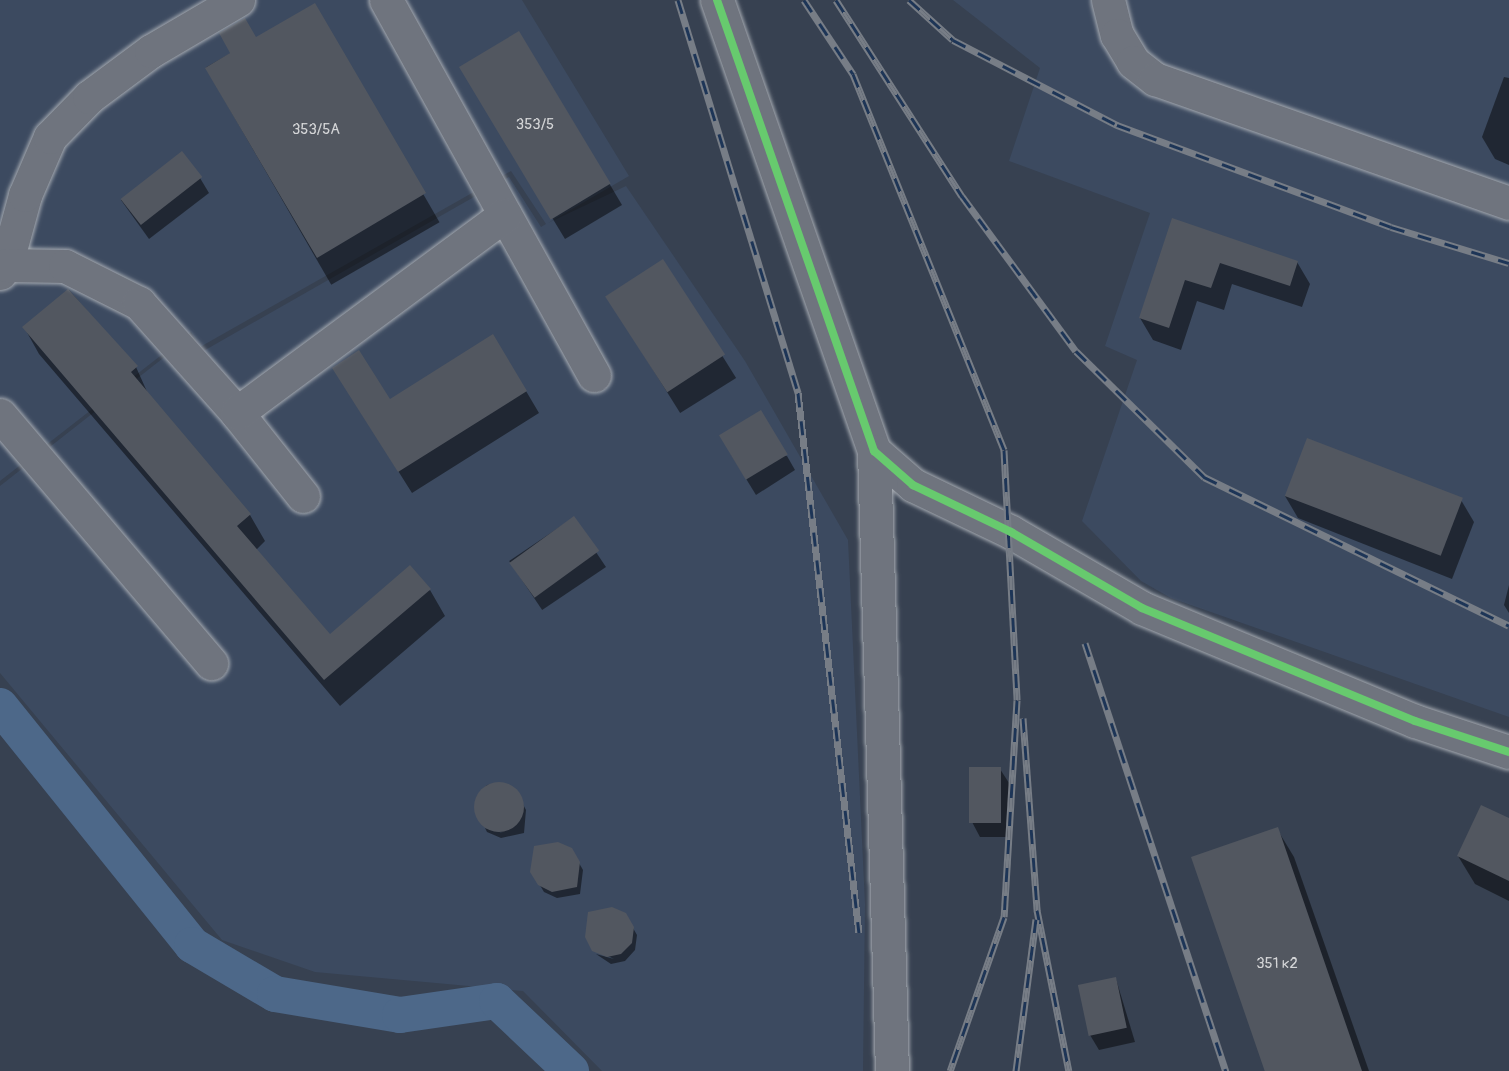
<!DOCTYPE html>
<html>
<head>
<meta charset="utf-8">
<style>
  body { margin:0 }
  #map { position:relative; width:1509px; height:1071px; overflow:hidden; background:#374151; font-family:Pangolin,sans-serif }
  div>[style] { position:absolute }
  .built>* { inset:0; background:#3c4a60 }
  .shadow>* { inset:0; background:#0007; transform-origin:0 0 }
  .canal>* { height:36px; margin:-18px; padding:0 18px; transform-origin:18px; border-radius:18px; background:#4d6889 }
  .building>* { inset:0; background:#525760; transform-origin:0 0 }
  .round { border-radius:50% }
  .roads { filter:drop-shadow(0 0 2px #a5aab1) drop-shadow(0 0 2px #a5aab1) }
  .minor>* { height:33px; margin:-16.5px; padding:0 16.5px; transform-origin:16.5px; border-radius:16.5px; background:#6f747e }
  .rail>* { height:7px; margin-top:-3.5px; transform-origin:0; background:repeating-linear-gradient(90deg,#1d3557 0 14px,#777d86 0 28px); box-sizing:border-box; border-block:2px solid #777d86 }
  .cycleway>* { height:8px; margin:-4px; padding:0 4px; transform-origin:4px; border-radius:4px; background:#67ca6e }
  span { translate:-50% -50%; white-space:nowrap; text-align:center; line-height:1.15; -webkit-text-stroke:6px #1d3557; paint-order:stroke }
  .number-label { font-size:15px; color:#d4d5d7 }
  .number-label span { -webkit-text-stroke-width:0 }
</style>
</head>
<body>
<div id="map">
  <div class="built">
    <i style="clip-path:polygon(0 0,522px 0,629px 176px,548px 223px,626px 186px,745px 361px,848px 540px,865px 904px,863px 1071px,602px 1071px,523px 991px,315px 972px,222px 940px,0 673px,0 486px,190px 337px,200px 353px,509px 177px,541px 227px,546px 224px,511px 171px,200px 347px,191px 332px,0 481px)"></i>
    <i style="clip-path:polygon(953px 0,1509px 0,1509px 717px,1171px 598px,1141px 581px,1082px 521px,1137px 360px,1105px 346px,1150px 213px,1009px 161px,1040px 68px)"></i>
  </div>
  <div class="shadow">
    <i style="left:314px;top:5px;width:251px;height:125px;rotate:60deg"></i>
    <i style="clip-path:polygon(1504px 77px,1509px 78px,1509px 165px,1495px 159px,1482px 137px)"></i>
    <i style="clip-path:polygon(474px 89px,609px 183px,622px 205px,565px 239px)"></i>
    <i style="clip-path:polygon(200px 178px,209px 193px,149px 239px,121px 200px)"></i>
    <i style="clip-path:polygon(1173px 220px,1297px 262px,1310px 284px,1302px 307px,1232px 284px,1224px 310px,1197px 301px,1181px 350px,1153px 340px,1140px 318px)"></i>
    <i style="left:663px;top:261px;width:138px;height:66px;rotate:58deg"></i>
    <i style="clip-path:polygon(69px 290px,136px 367px,149px 396px,250px 515px,265px 541px,256px 550px,329px 636px,430px 590px,445px 616px,340px 706px,39px 354px,24px 327px)"></i>
    <i style="clip-path:polygon(347px 390px,389px 401px,526px 391px,539px 413px,412px 493px)"></i>
    <i style="clip-path:polygon(729px 451px,787px 456px,795px 470px,756px 495px)"></i>
    <i style="clip-path:polygon(1285px 496px,1461px 500px,1474px 522px,1452px 579px,1298px 518px)"></i>
    <i style="left:573px;top:518px;width:59px;height:77px;rotate:56deg"></i>
    <i style="clip-path:polygon(1509px 585px,1509px 613px,1504px 605px)"></i>
    <i style="clip-path:polygon(1000px 769px,1009px 783px,1009px 837px,980px 837px,972px 822px)"></i>
    <i style="clip-path:polygon(501px 783px,515px 789px,526px 810px,524px 833px,501px 838px,487px 832px,485px 828px,503px 833px,482px 824px,475px 811px,477px 796px,487px 785px)"></i>
    <i style="clip-path:polygon(1509px 820px,1509px 901px,1475px 884px,1458px 856px)"></i>
    <i style="clip-path:polygon(1277px 829px,1294px 857px,1369px 1071px,1268px 1071px)"></i>
    <i style="clip-path:polygon(571px 849px,583px 870px,580px 894px,557px 898px,544px 892px,532px 872px)"></i>
    <i style="clip-path:polygon(625px 914px,637px 935px,635px 950px,625px 961px,611px 964px,596px 954px,614px 959px,593px 949px)"></i>
    <i style="clip-path:polygon(1116px 979px,1135px 1042px,1099px 1050px,1090px 1035px)"></i>
  </div>
  <div class="canal">
    <i style="left:0;top:706px;width:307px;rotate:51.2deg"></i>
    <i style="left:192px;top:945px;width:96px;rotate:30.6deg"></i>
    <i style="left:275px;top:994px;width:127px;rotate:9.5deg"></i>
    <i style="left:400px;top:1015px;width:98px;rotate:-8.2deg"></i>
    <i style="left:497px;top:1001px;width:102px;rotate:43.4deg"></i>
  </div>
  <div class="building">
    <i style="clip-path:polygon(315px 3px,426px 193px,317px 258px,205px 68px,230px 53px,219px 33px,245px 18px,256px 37px)"></i>
    <i style="left:519px;top:31px;width:178px;height:70px;rotate:59deg"></i>
    <i style="left:182px;top:151px;width:33px;height:78px;rotate:52deg"></i>
    <i style="clip-path:polygon(1172px 218px,1298px 261px,1290px 286px,1220px 263px,1211px 288px,1185px 280px,1169px 328px,1139px 318px)"></i>
    <i style="left:663px;top:259px;width:114px;height:69px;rotate:57deg"></i>
    <i style="clip-path:polygon(68px 289px,138px 366px,131px 372px,251px 514px,237px 526px,330px 634px,410px 565px,431px 589px,324px 680px,22px 327px)"></i>
    <i style="clip-path:polygon(493px 334px,527px 391px,398px 472px,332px 368px,359px 350px,390px 399px)"></i>
    <i style="left:761px;top:410px;width:52px;height:49px;rotate:59deg"></i>
    <i style="left:1307px;top:438px;width:167px;height:62px;rotate:21deg"></i>
    <i style="left:574px;top:516px;width:43px;height:80px;rotate:54deg"></i>
    <i style="left:969px;top:767px;width:32px;height:56px"></i>
    <i class="round" style="left:474px;top:782px;width:50px;height:50px"></i>
    <i style="clip-path:polygon(1481px 805px,1509px 818px,1509px 881px,1457px 856px)"></i>
    <i style="left:1278px;top:827px;width:259px;height:92px;rotate:71deg"></i>
    <i style="clip-path:polygon(558px 842px,572px 848px,580px 862px,577px 887px,552px 892px,538px 885px,530px 872px,534px 846px)"></i>
    <i style="clip-path:polygon(612px 907px,626px 913px,634px 927px,632px 943px,621px 954px,607px 957px,592px 951px,585px 937px,588px 912px)"></i>
    <i style="left:1116px;top:977px;width:52px;height:39px;rotate:78deg"></i>
  </div>
  <div class="roads">
    <div class="minor">
      <i style="left:386px;top:0;width:429px;rotate:61deg"></i>
      <i style="left:717px;top:0;width:478px;rotate:70.8deg"></i>
      <i style="left:874px;top:451px;width:52px;rotate:41.1deg"></i>
      <i style="left:913px;top:485px;width:109px;rotate:25.6deg"></i>
      <i style="left:1011px;top:532px;width:151px;rotate:30.1deg"></i>
      <i style="left:1142px;top:608px;width:295px;rotate:22.5deg"></i>
      <i style="left:1415px;top:721px;width:99px;rotate:18.3deg"></i>
      <i style="left:1108px;top:0;width:36px;rotate:76deg"></i>
      <i style="left:1117px;top:35px;width:31px;rotate:59deg"></i>
      <i style="left:1133px;top:62px;width:28px;rotate:38deg"></i>
      <i style="left:1155px;top:79px;width:375px;rotate:19.3deg"></i>
      <i style="left:6px;top:265px;width:73px;rotate:-74.8deg"></i>
      <i style="left:25px;top:195px;width:63px;rotate:-66.7deg"></i>
      <i style="left:50px;top:137px;width:56px;rotate:-45.7deg"></i>
      <i style="left:89px;top:97px;width:77px;rotate:-36.6deg"></i>
      <i style="left:151px;top:51px;width:101px;rotate:-30.4deg"></i>
      <i style="left:0;top:273px;width:10px;rotate:-53deg"></i>
      <i style="left:6px;top:265px;width:59px;rotate:1deg"></i>
      <i style="left:65px;top:266px;width:83px;rotate:26.6deg"></i>
      <i style="left:139px;top:303px;width:147px;rotate:48.3deg"></i>
      <i style="left:0;top:415px;width:326px;rotate:49.6deg"></i>
      <i style="left:874px;top:451px;width:620px;rotate:88.34deg"></i>
      <i style="left:303px;top:496px;width:106px;rotate:-128.5deg"></i>
      <i style="left:237px;top:413px;width:333px;rotate:-36.5deg"></i>
    </div>
  </div>
  <div class="rail">
    <i style="left:678px;top:0;width:411px;rotate:73deg"></i>
    <i style="left:798px;top:393px;width:543px;rotate:83.56deg"></i>
    <i style="left:804px;top:0;width:89px;rotate:56.5deg"></i>
    <i style="left:853px;top:74px;width:405px;rotate:68.1deg"></i>
    <i style="left:1004px;top:450px;width:250px;rotate:87deg"></i>
    <i style="left:1017px;top:700px;width:217px;rotate:93.4deg"></i>
    <i style="left:1004px;top:917px;width:163px;rotate:109.3deg"></i>
    <i style="left:836px;top:0;width:233px;rotate:57.3deg"></i>
    <i style="left:962px;top:196px;width:192px;rotate:53.7deg"></i>
    <i style="left:1076px;top:351px;width:180px;rotate:44.5deg"></i>
    <i style="left:1204px;top:477px;width:339px;rotate:26deg"></i>
    <i style="left:909px;top:0;width:59px;rotate:42.3deg"></i>
    <i style="left:953px;top:40px;width:185px;rotate:27.4deg"></i>
    <i style="left:1117px;top:125px;width:292px;rotate:20.4deg"></i>
    <i style="left:1391px;top:227px;width:123px;rotate:17deg"></i>
    <i style="left:1085px;top:643px;width:451px;rotate:71.8deg"></i>
    <i style="left:1023px;top:718px;width:193px;rotate:85.8deg"></i>
    <i style="left:1037px;top:910px;width:164px;rotate:78.8deg"></i>
    <i style="left:1016px;top:1071px;width:153px;rotate:-82.5deg"></i>
  </div>
  <div class="cycleway">
    <i style="left:717px;top:0;width:478px;rotate:70.8deg"></i>
    <i style="left:874px;top:451px;width:52px;rotate:41.1deg"></i>
    <i style="left:913px;top:485px;width:109px;rotate:25.6deg"></i>
    <i style="left:1011px;top:532px;width:151px;rotate:30.1deg"></i>
    <i style="left:1142px;top:608px;width:295px;rotate:22.5deg"></i>
    <i style="left:1415px;top:721px;width:99px;rotate:18.3deg"></i>
  </div>
  <div class="number-label">
    <span style="left:535px;top:125px">353/5</span>
    <span style="left:316px;top:130px">353/5А</span>
    <span style="left:1277px;top:964px">351 к2</span>
  </div>
</div>
</body>
</html>
